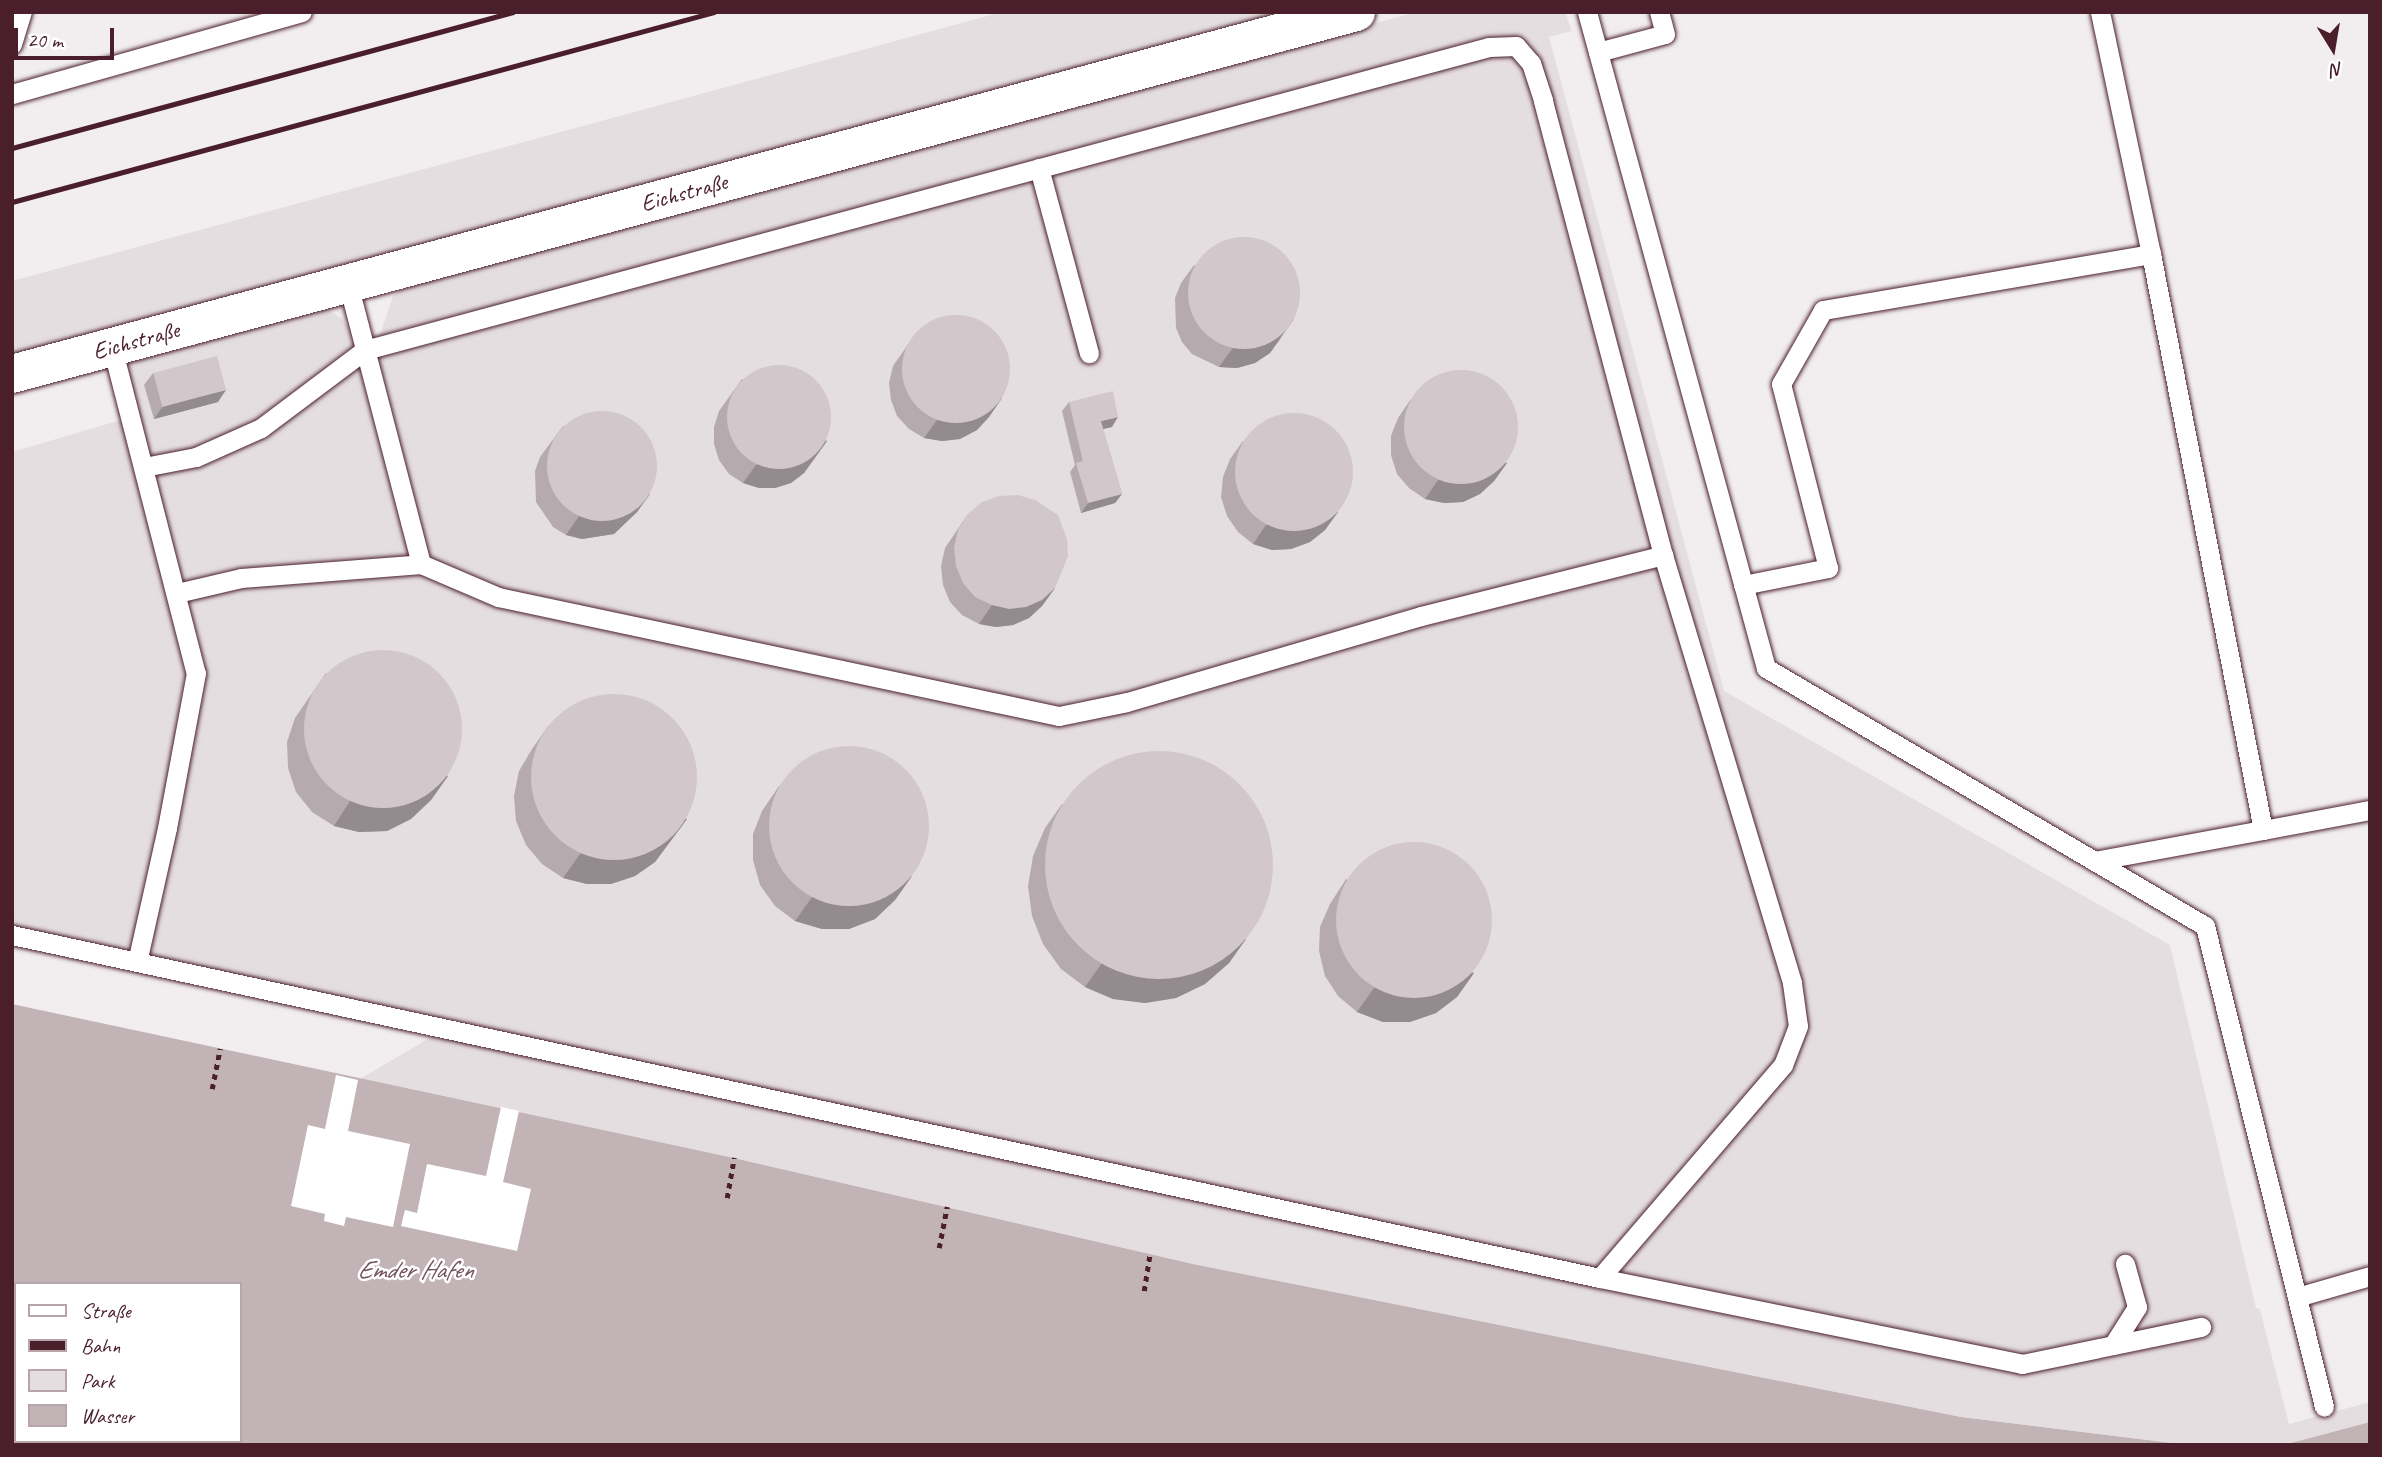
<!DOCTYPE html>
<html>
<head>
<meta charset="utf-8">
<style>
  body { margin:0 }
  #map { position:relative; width:2382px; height:1457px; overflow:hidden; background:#fff; font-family:Caveat,sans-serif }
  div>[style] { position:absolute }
  .built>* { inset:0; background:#f2eeef }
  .green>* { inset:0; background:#e5dee0 }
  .water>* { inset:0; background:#c1b3b6 }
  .pier>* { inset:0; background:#fff }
  .path>* { height:4.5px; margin-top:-2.25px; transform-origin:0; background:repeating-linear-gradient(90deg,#4a1f2b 0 5px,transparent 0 10px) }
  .roads { filter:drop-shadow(0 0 2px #4a1f2b) drop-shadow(0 0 2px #4a1f2b) }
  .lane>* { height:19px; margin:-9.5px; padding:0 9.5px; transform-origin:9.5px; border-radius:9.5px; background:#fff }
  .street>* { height:38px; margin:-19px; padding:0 19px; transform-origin:19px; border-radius:19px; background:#fff }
  .rail>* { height:5px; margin:-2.5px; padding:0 2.5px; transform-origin:2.5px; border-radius:2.5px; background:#4a1f2b }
  .wall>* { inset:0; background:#b5abaf }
  .shaded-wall>* { inset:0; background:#938b8e }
  .building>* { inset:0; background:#d2c7cb; transform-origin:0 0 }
  .round { border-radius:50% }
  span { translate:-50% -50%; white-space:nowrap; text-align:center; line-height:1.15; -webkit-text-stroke:5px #fff; paint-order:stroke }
  .street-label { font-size:24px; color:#4a1f2b }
  .water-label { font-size:26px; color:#74535c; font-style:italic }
  .frame { position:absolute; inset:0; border:14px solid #4a1f2b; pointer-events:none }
  .legend { position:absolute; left:14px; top:1282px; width:228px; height:161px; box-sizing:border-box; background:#fff; border:2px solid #b7a5aa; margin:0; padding:9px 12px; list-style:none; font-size:21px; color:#4a1f2b }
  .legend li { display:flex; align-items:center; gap:14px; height:35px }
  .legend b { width:35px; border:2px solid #b7a5aa }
  .north { position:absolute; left:2298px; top:14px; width:70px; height:70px; -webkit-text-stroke:5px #fff; paint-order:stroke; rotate:169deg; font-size:19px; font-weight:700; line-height:28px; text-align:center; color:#4a1f2b }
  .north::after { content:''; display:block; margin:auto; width:24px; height:32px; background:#4a1f2b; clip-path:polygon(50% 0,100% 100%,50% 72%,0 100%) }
  .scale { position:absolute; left:14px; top:28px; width:100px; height:32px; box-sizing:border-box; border:4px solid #4a1f2b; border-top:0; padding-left:9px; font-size:21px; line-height:24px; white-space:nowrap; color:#4a1f2b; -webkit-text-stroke:5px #fff; paint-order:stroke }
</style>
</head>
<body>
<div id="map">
  <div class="built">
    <i style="clip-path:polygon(12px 12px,2370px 12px,2370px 1422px,2283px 1445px,2188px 1445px,734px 1158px,12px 1004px)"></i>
  </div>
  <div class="green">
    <i style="clip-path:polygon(1002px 12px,1289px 12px,325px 307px,343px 320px,365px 350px,381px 332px,393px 296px,418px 279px,1417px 12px,1565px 12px,1572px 31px,1549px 37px,1724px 691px,2170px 945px,2256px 1308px,2260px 1309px,2289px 1424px,2370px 1402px,2370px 1422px,2283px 1445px,2188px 1445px,1961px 1417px,1193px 1264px,734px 1158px,358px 1080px,445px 1029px,12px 935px,12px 452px,131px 417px,112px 347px,12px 374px,12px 281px)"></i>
  </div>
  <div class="water">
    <i style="clip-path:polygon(evenodd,12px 1004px,734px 1158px,1193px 1264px,1961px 1417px,2188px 1445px,12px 1445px,12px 1004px,16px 1284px,240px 1284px,240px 1441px,16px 1441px,16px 1284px)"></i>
    <i style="clip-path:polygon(2370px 1422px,2370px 1445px,2283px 1445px)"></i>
  </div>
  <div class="pier">
    <i style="clip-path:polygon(336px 1075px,358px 1080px,348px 1131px,410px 1144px,393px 1227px,346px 1217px,344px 1226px,324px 1221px,325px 1214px,291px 1206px,308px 1125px,325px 1129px)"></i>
    <i style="clip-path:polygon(501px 1107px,519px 1111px,503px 1182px,531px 1189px,517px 1251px,401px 1226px,405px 1210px,417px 1213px,427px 1164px,486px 1176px)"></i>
  </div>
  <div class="path">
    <i style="left:212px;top:1089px;width:41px;rotate:-78.7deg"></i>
    <i style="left:727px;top:1198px;width:41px;rotate:-80.1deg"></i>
    <i style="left:939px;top:1248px;width:42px;rotate:-79deg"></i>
    <i style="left:1144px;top:1291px;width:37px;rotate:-81deg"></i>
  </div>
  <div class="roads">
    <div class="lane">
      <i style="left:1587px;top:12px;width:680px;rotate:74.74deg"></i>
      <i style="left:1766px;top:668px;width:509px;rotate:30.44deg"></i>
      <i style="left:2205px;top:926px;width:495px;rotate:76.1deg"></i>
      <i style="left:12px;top:44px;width:34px;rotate:-73deg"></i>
      <i style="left:1598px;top:52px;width:69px;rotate:-15deg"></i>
      <i style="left:1665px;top:34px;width:23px;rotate:-105deg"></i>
      <i style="left:12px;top:94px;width:301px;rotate:-15.8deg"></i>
      <i style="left:1039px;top:168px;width:192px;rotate:74.9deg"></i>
      <i style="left:112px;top:347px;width:337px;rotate:75.6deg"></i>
      <i style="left:196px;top:673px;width:158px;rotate:100.6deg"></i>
      <i style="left:167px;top:828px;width:137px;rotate:102.6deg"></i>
      <i style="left:144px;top:467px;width:53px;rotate:-10.9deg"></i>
      <i style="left:196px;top:457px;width:71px;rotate:-24deg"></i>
      <i style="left:261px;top:428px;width:130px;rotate:-36.9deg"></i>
      <i style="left:365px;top:350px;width:1164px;rotate:-15.09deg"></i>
      <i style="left:1489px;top:47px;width:27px;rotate:-2deg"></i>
      <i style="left:1516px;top:46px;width:23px;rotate:49deg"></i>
      <i style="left:1531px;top:63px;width:40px;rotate:72deg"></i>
      <i style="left:1543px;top:101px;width:470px;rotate:75.2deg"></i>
      <i style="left:1663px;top:555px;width:447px;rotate:73.2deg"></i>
      <i style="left:1792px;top:983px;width:43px;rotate:82.1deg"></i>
      <i style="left:1798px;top:1026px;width:42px;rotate:111deg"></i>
      <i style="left:1783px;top:1065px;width:281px;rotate:130.7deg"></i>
      <i style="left:421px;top:564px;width:84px;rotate:23.2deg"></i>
      <i style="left:498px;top:597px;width:573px;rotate:11.98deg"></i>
      <i style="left:1059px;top:716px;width:69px;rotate:-11.6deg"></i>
      <i style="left:1127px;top:702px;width:306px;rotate:-16.3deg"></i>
      <i style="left:1421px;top:616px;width:250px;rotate:-14.1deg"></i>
      <i style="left:1743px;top:585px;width:87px;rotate:-11.3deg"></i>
      <i style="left:1828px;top:568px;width:190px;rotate:-104.3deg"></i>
      <i style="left:1781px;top:384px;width:85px;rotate:-60.4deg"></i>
      <i style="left:1823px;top:310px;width:333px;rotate:-9.7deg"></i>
      <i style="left:177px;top:593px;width:66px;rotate:-13.2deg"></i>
      <i style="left:241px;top:578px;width:181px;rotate:-4.4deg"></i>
      <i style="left:421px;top:564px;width:289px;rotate:-104.6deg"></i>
      <i style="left:2263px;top:830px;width:109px;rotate:-10.6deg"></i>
      <i style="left:2094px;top:861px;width:172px;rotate:-10.4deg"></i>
      <i style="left:2263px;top:830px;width:587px;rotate:-101deg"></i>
      <i style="left:2151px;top:254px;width:247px;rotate:-101.9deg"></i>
      <i style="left:12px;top:935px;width:1625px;rotate:12.19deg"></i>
      <i style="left:1600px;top:1278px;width:431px;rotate:11.5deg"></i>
      <i style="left:2022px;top:1364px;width:183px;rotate:-11.7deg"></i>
      <i style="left:2297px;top:1297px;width:76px;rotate:-16deg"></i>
      <i style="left:2113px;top:1345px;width:45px;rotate:-57.7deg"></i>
      <i style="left:2137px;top:1307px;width:45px;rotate:-105.6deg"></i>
    </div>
    <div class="street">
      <i style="left:12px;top:374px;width:1392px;rotate:-15.07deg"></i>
    </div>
  </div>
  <div class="rail">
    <i style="left:12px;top:148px;width:519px;rotate:-15.19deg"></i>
    <i style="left:12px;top:202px;width:727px;rotate:-15.14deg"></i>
  </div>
  <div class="wall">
    <i style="clip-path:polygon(1194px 265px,1281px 338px,1270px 353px,1255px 363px,1237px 368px,1219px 367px,1192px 354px,1182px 342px,1176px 328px,1175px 298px,1181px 283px)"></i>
    <i style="clip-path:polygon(916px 333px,1002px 398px,989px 417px,977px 430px,960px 439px,942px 441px,924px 438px,909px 429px,897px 416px,891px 400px,889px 383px,893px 366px)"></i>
    <i style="clip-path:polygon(153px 373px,218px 402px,154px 419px,144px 385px)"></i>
    <i style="clip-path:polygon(742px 379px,827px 441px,804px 473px,791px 483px,775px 488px,759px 488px,743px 483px,729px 474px,719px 460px,714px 444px,714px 427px,719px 411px)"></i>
    <i style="clip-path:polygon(1411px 399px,1507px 463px,1494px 481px,1480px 494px,1463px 502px,1444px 503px,1425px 499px,1409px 488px,1397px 474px,1391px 455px,1391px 436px,1398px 418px)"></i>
    <i style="clip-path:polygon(1069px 402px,1112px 427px,1103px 429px,1122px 494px,1115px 503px,1081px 513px,1070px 472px,1075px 465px,1062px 411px)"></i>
    <i style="clip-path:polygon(563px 426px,650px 494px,637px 512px,614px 534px,582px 539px,566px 535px,553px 527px,536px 502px,535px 471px,540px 457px)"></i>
    <i style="clip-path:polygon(1243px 441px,1338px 512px,1325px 530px,1310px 542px,1291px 549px,1272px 550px,1253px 544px,1238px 532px,1227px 516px,1221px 497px,1223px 477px,1230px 459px)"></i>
    <i style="clip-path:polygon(968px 514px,1055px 588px,1042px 606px,1029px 618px,1013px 625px,996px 627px,979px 624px,962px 615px,950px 602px,943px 585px,941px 566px,945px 548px)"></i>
    <i style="clip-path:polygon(326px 673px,448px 776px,431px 800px,411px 819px,387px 831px,359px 832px,334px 826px,312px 812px,296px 792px,288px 768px,287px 742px,295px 718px)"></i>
    <i style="clip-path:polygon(549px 725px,687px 819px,655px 862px,635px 876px,611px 884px,587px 884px,563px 878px,542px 864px,526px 845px,516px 821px,514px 796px,519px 771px,532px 749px)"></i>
    <i style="clip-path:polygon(779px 786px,912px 876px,895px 900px,875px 919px,849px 929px,822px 929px,795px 921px,775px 906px,760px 885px,753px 860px,753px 834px,762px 811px)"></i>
    <i style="clip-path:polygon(1062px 804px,1246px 939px,1229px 963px,1205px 984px,1176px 998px,1145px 1003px,1113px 999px,1085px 987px,1061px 969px,1043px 944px,1032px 916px,1028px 886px,1033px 856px,1045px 828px)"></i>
    <i style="clip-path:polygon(1346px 879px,1474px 973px,1457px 997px,1436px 1013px,1410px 1022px,1383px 1022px,1357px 1012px,1338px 996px,1325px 976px,1319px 951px,1320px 927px,1330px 904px)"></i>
  </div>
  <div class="shaded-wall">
    <i style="clip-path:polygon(1294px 319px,1270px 353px,1255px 363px,1237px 368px,1219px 367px,1232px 349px)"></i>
    <i style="clip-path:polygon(226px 390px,218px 402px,154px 419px,163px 406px)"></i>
    <i style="clip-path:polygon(1002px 398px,989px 417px,977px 430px,960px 439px,942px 441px,924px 438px,937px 420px)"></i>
    <i style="clip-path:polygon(1118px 417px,1112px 427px,1094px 431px,1101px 421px)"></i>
    <i style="clip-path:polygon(827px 441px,804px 473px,791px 483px,775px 488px,759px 488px,743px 483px,756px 465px)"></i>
    <i style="clip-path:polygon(1507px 463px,1494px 481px,1480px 494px,1463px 502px,1444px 503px,1425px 499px,1438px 480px)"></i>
    <i style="clip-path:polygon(650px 494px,637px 512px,614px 534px,582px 539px,566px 535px,579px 516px)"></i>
    <i style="clip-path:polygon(1122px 494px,1115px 503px,1081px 513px,1088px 503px)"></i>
    <i style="clip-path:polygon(1338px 512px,1325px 530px,1310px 542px,1291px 549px,1272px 550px,1253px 544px,1266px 525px)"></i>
    <i style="clip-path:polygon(1055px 588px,1042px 606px,1029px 618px,1013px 625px,996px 627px,979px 624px,992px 605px)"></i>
    <i style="clip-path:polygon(448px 776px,431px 800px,411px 819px,387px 831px,359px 832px,334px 826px,350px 801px)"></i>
    <i style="clip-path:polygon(687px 819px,655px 862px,635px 876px,611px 884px,587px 884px,563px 878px,580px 854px)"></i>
    <i style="clip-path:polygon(912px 876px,895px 900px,875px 919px,849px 929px,822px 929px,795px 921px,812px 897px)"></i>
    <i style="clip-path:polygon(1246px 939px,1229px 963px,1205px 984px,1176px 998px,1145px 1003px,1113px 999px,1085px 987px,1102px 963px)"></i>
    <i style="clip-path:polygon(1474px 973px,1457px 997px,1436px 1013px,1410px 1022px,1383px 1022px,1357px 1012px,1374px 988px)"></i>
  </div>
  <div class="building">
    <i class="round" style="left:1188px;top:237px;width:112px;height:112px"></i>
    <i class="round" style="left:902px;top:315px;width:108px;height:108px"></i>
    <i style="left:217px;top:356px;width:35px;height:66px;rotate:75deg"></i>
    <i class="round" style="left:727px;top:365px;width:104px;height:104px"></i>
    <i class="round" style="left:1404px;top:370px;width:114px;height:114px"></i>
    <i style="clip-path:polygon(1113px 391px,1118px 417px,1101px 421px,1122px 494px,1088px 503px,1076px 463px,1083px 461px,1069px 402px)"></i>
    <i class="round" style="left:547px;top:411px;width:110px;height:110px"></i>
    <i class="round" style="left:1235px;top:413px;width:118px;height:118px"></i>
    <i style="clip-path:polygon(1018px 495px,1035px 500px,1058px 515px,1067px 539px,1068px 556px,1055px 588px,1042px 600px,1026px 607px,1009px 609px,992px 605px,975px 597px,963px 583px,956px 566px,954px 548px,958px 530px,968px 514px,982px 502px,999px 496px)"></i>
    <i class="round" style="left:304px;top:650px;width:158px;height:158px"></i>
    <i class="round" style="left:531px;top:694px;width:166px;height:166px"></i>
    <i class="round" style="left:769px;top:746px;width:160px;height:160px"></i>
    <i class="round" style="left:1045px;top:751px;width:228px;height:228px"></i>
    <i class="round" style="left:1336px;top:842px;width:156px;height:156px"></i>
  </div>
  <div class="street-label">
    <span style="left:684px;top:193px;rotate:-15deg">Eichstraße</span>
    <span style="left:136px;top:341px;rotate:-15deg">Eichstraße</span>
  </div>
  <div class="water-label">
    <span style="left:415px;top:1270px">Emder Hafen</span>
  </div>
  <div class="frame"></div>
  <ul class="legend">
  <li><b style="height:9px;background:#fff"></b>Straße</li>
  <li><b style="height:9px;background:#4a1f2b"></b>Bahn</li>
  <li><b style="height:19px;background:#e5dee0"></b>Park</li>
  <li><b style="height:19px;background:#c1b3b6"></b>Wasser</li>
  </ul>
  <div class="north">N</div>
  <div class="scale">20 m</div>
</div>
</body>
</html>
